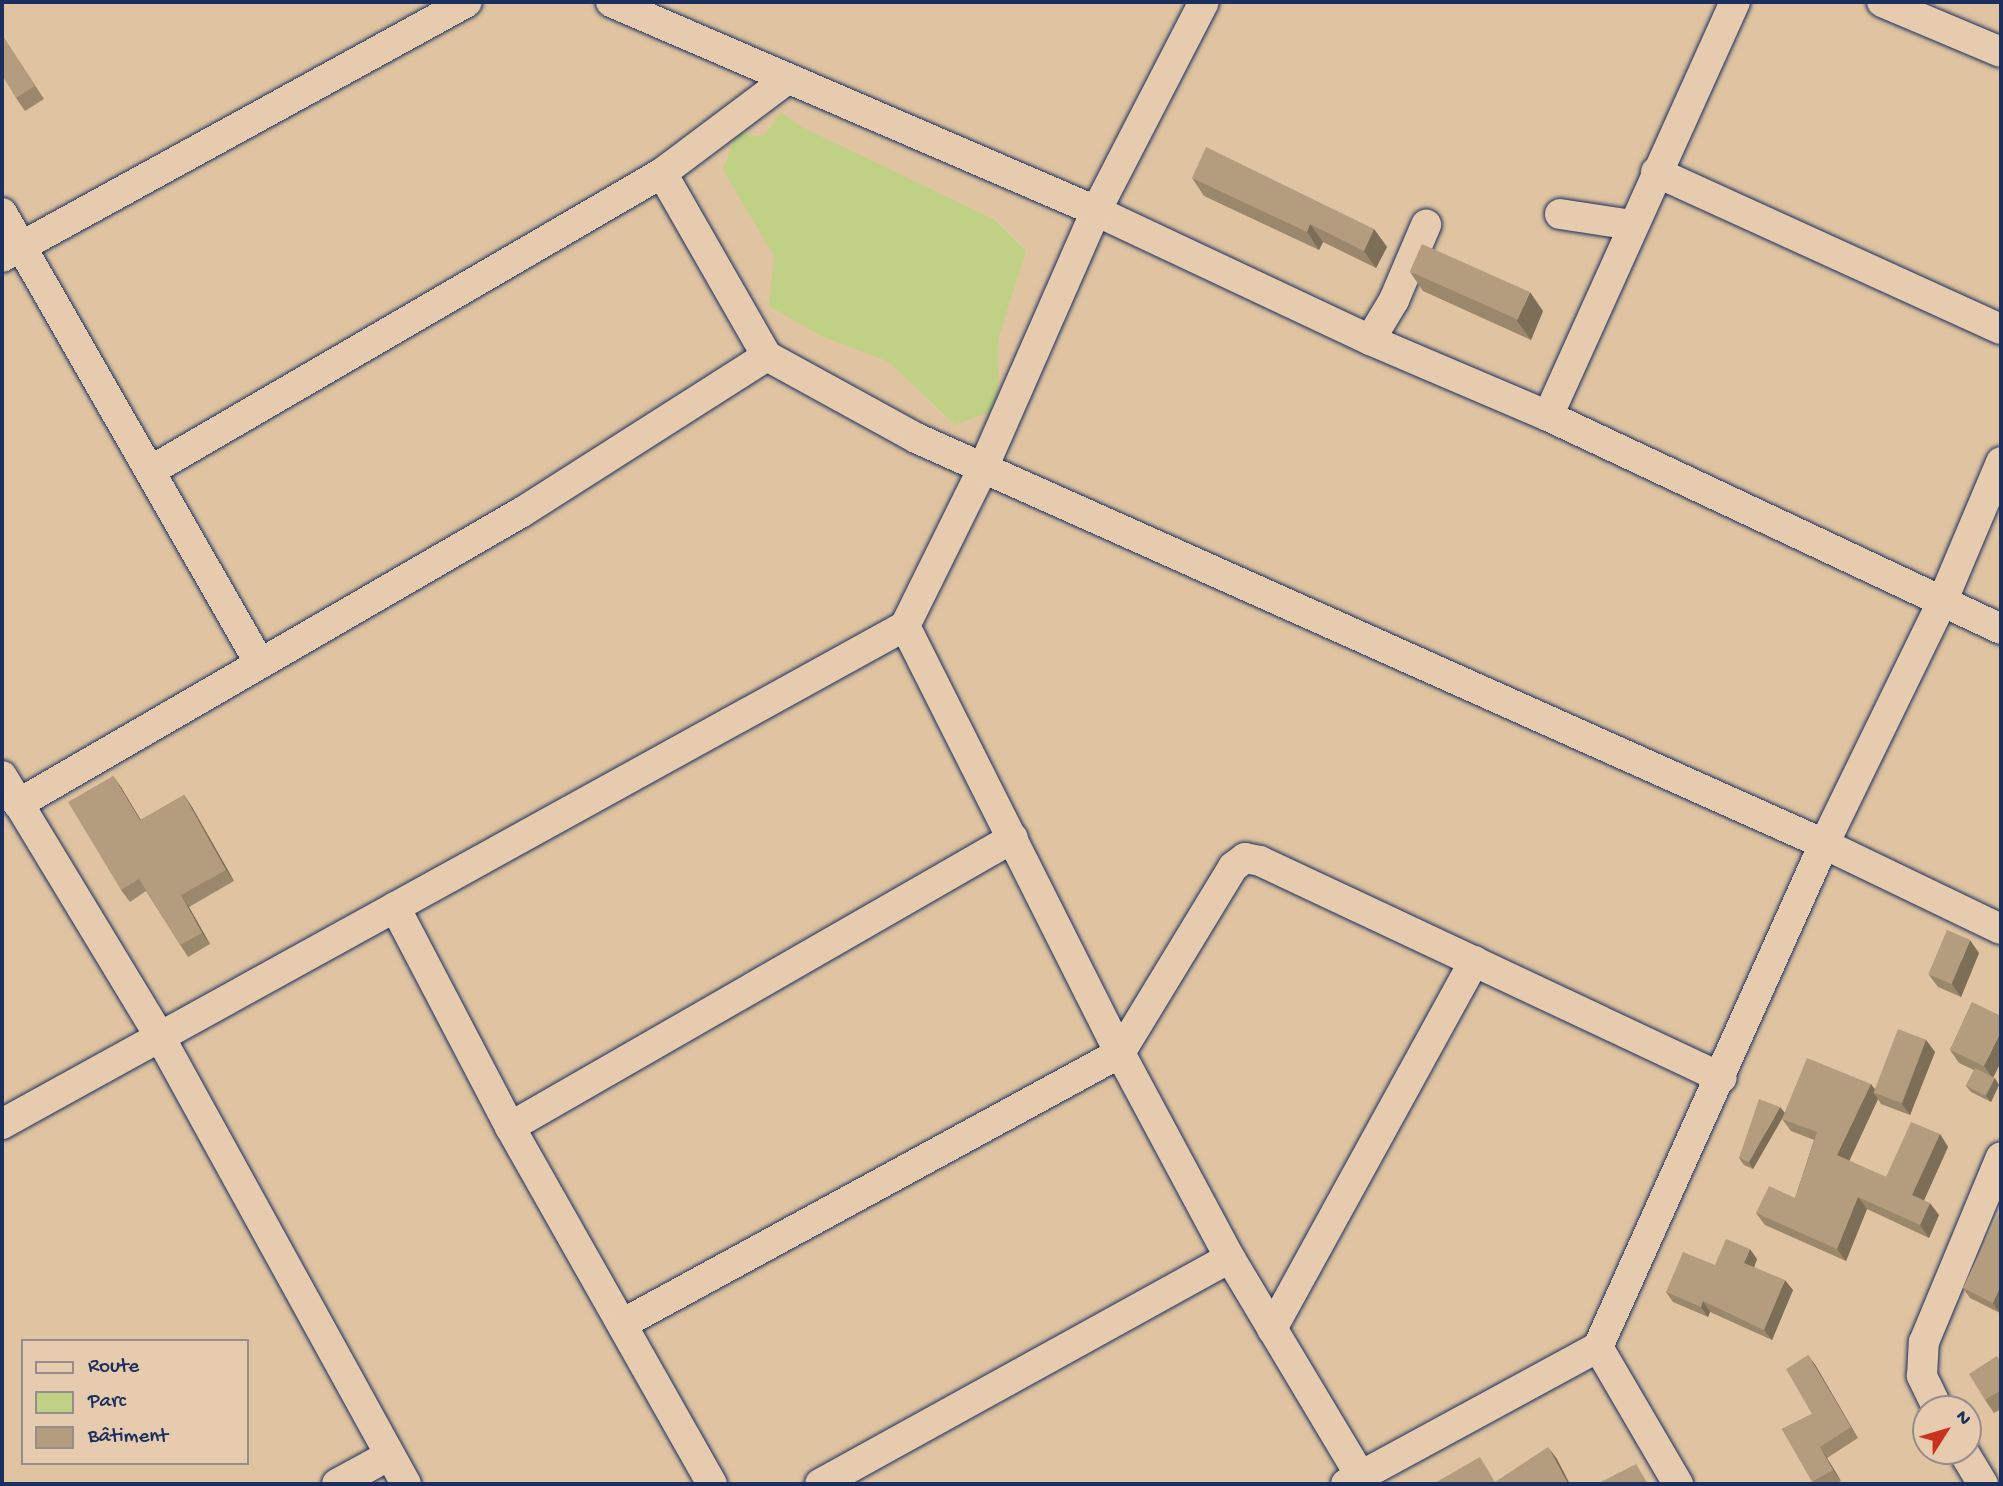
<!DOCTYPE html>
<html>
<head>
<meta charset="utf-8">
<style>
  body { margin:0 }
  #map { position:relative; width:2003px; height:1486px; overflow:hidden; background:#e0c4a1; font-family:"Gochi Hand",sans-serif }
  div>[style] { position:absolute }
  .green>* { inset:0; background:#c0d186 }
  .roads { filter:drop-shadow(0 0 2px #1b2f5e) drop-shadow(0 0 2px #1b2f5e) }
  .minor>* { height:30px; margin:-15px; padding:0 15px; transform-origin:15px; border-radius:15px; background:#e7cbae }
  .wall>* { inset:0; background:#9a876c }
  .shaded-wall>* { inset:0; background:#7d6e58 }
  .building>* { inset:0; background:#b39d7e; transform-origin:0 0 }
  span { translate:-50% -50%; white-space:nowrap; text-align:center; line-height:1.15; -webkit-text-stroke:6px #e7cbae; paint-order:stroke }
  .frame { position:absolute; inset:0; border:4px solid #1b2f5e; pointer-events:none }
  .legend { position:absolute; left:21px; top:1339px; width:228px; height:126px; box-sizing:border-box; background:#e7cbae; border:2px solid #958d8e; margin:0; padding:9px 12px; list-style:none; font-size:21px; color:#1b2f5e }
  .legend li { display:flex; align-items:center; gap:14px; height:35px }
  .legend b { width:35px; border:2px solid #958d8e }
  .north { position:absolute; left:1912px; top:1395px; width:70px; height:70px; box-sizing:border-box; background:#e7cbae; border:2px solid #958d8e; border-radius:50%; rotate:53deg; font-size:19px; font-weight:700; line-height:28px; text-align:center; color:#1b2f5e }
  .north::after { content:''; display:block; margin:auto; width:24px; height:32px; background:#c8321e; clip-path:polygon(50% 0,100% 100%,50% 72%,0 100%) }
</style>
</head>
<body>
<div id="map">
  <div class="green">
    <i style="clip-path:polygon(781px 112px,800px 126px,995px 220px,1026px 251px,998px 340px,998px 409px,955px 425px,889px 362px,821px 336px,769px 306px,774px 256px,723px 170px,736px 132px,763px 137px)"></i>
  </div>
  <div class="roads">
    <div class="minor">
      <i style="left:611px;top:2px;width:528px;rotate:23.31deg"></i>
      <i style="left:1096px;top:211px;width:303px;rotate:25.2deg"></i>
      <i style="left:1370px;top:340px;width:194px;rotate:23.1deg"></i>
      <i style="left:1548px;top:416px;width:501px;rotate:25.18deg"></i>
      <i style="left:1882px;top:2px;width:129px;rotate:22.8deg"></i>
      <i style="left:1656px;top:172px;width:379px;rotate:24.5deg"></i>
      <i style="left:662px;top:173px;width:211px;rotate:60.2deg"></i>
      <i style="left:767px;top:356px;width:170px;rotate:28.8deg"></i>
      <i style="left:916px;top:438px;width:995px;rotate:24.09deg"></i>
      <i style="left:1824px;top:844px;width:196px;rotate:25.7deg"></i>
      <i style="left:2px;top:213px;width:517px;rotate:60.21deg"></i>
      <i style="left:1560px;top:214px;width:73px;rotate:8.7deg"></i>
      <i style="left:2px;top:257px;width:530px;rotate:-28.74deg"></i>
      <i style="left:1370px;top:340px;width:47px;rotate:-59deg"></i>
      <i style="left:1394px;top:300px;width:82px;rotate:-66.9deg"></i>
      <i style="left:1548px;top:416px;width:454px;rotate:-65.7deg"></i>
      <i style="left:150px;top:471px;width:592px;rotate:-30.2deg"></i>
      <i style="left:662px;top:173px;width:155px;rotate:-36.9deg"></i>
      <i style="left:905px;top:626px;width:478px;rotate:63.3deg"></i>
      <i style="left:1120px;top:1053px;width:233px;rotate:61.8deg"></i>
      <i style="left:1230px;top:1258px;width:263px;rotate:59.1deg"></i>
      <i style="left:2px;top:776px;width:305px;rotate:58.8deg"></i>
      <i style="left:160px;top:1037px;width:510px;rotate:61.17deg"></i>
      <i style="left:18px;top:804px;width:582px;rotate:-30.09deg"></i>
      <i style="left:522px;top:512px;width:290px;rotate:-32.5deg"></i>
      <i style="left:395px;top:907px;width:248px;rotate:62.4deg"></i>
      <i style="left:510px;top:1127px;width:410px;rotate:60.5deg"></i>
      <i style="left:2px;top:1124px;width:1031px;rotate:-28.88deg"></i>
      <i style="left:905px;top:626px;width:176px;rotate:-63.7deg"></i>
      <i style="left:983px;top:468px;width:281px;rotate:-66.3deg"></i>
      <i style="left:1096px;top:211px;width:235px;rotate:-62.7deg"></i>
      <i style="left:510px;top:1127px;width:580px;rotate:-29.88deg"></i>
      <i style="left:622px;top:1324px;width:567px;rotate:-28.55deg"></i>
      <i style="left:1120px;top:1053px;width:218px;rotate:-58.7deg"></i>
      <i style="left:1233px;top:867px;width:15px;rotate:-37deg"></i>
      <i style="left:1245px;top:858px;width:15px;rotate:11deg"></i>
      <i style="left:1260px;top:861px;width:510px;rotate:25.16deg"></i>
      <i style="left:1272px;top:1329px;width:420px;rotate:-61.2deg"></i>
      <i style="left:1598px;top:1347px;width:159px;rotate:59.7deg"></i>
      <i style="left:1938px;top:1409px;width:37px;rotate:-116deg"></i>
      <i style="left:1922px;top:1376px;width:34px;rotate:-87deg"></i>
      <i style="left:1924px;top:1342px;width:200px;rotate:-67.4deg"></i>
      <i style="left:1963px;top:1451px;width:39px;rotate:59deg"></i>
      <i style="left:337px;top:1484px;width:60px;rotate:-28.7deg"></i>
      <i style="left:820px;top:1484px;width:468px;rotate:-28.9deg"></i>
      <i style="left:1346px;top:1484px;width:287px;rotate:-28.5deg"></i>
      <i style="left:1598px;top:1347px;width:551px;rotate:-65.81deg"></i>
      <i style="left:1824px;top:844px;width:269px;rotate:-64deg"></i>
      <i style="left:1942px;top:602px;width:152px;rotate:-67.1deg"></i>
    </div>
  </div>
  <div class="wall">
    <i style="clip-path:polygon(2px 35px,44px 99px,25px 111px,16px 98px)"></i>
    <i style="clip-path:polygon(1192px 178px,1374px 229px,1387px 247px,1376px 268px,1323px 242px,1319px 250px,1204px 196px)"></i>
    <i style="clip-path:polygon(1410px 272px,1543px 311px,1531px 340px,1423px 291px)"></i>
    <i style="clip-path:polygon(113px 776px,141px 820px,184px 795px,192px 807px,234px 881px,189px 907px,210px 944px,188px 957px,146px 891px,130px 902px,121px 890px)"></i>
    <i style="clip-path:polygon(1979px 953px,1961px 997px,1938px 987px,1929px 975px)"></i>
    <i style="clip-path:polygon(1972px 1002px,1994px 1078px,1999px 1085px,1991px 1102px,1971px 1092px,1966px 1086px,1974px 1070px,1959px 1063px,1950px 1050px)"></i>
    <i style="clip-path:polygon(1926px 1040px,1935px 1052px,1910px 1115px,1881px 1104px,1878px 1099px,1849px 1161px,1886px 1177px,1940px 1134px,1948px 1147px,1924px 1200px,1939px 1215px,1929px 1238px,1867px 1209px,1846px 1261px,1765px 1225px,1756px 1213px,1795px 1198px,1814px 1140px,1791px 1131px,1782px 1119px,1785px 1114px,1753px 1169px,1744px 1165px,1739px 1158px,1785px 1113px,1871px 1084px,1874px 1089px)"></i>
    <i style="clip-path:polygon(2001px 1209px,2000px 1313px,1970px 1298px,1963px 1288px)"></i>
    <i style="clip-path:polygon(1757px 1259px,1754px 1267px,1793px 1290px,1772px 1340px,1710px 1312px,1708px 1317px,1673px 1302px,1666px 1292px,1715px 1265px)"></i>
    <i style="clip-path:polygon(1808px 1355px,1858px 1438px,1827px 1458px,1841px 1481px,1834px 1484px,1814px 1484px,1782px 1429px,1812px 1414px)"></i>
    <i style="clip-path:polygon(2001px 1362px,2001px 1409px,1994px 1413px,1985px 1400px)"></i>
  </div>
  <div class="shaded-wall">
    <i style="clip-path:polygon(1310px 224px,1323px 242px,1319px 250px,1307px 232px)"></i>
    <i style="clip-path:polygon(1374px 229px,1387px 247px,1376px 268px,1364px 251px)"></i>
    <i style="clip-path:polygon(1530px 292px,1543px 311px,1531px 340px,1517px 321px)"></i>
    <i style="clip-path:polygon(113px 776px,121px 787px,148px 832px,140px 820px)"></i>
    <i style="clip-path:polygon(184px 795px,192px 807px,234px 881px,226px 870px)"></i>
    <i style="clip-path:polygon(181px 895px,189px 907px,210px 944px,202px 933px)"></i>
    <i style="clip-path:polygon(1970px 940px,1979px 953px,1961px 997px,1952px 984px)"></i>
    <i style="clip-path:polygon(2001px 1031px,2001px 1062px,1993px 1078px,1984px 1066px)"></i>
    <i style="clip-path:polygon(1926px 1040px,1935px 1052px,1910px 1115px,1902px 1104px)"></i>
    <i style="clip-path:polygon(1995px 1078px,1999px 1085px,1991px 1102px,1986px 1096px)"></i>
    <i style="clip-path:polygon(1871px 1084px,1878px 1094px,1873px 1092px,1878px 1099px,1846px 1168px,1837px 1155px)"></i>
    <i style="clip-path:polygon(1780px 1107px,1785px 1113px,1753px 1169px,1749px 1162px)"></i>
    <i style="clip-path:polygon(1940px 1134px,1948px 1147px,1921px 1207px,1912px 1195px)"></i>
    <i style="clip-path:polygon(1858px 1197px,1867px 1209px,1846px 1261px,1837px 1249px)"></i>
    <i style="clip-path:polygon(1930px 1203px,1939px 1215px,1929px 1238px,1920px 1225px)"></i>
    <i style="clip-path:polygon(1750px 1249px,1757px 1259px,1752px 1273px,1744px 1263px)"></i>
    <i style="clip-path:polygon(1785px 1280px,1793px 1290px,1772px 1340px,1764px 1330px)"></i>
    <i style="clip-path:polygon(2001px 1285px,2001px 1310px,2000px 1313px,1993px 1303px)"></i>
    <i style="clip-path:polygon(1703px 1301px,1710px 1312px,1708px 1317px,1701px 1307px)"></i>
    <i style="clip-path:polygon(1808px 1355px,1816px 1366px,1858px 1438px,1851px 1427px)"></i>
    <i style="clip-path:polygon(1548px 1447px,1557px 1459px,1570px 1484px,1568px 1484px)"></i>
    <i style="clip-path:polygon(1820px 1447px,1827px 1458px,1841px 1481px,1833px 1470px)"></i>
  </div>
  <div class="building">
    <i style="clip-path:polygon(2px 35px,35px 86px,16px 98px,2px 75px)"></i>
    <i style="clip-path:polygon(1206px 147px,1374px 229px,1364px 251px,1310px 224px,1307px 232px,1192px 178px)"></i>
    <i style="left:1422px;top:244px;width:118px;height:30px;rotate:24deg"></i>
    <i style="clip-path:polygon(113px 776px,140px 820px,184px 795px,226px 870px,181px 895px,202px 933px,180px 945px,139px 879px,121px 890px,68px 802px)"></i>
    <i style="left:1947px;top:930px;width:25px;height:48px;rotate:23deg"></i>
    <i style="clip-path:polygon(1972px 1002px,2001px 1016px,2001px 1031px,1984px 1066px,1950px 1050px)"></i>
    <i style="left:1898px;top:1029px;width:30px;height:68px;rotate:21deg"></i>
    <i style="clip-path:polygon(1807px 1058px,1871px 1084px,1837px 1155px,1886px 1177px,1911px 1122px,1940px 1134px,1912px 1195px,1930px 1203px,1920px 1225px,1858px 1197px,1837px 1249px,1756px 1213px,1769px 1186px,1795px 1198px,1817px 1132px,1782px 1119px)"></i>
    <i style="left:1975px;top:1068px;width:22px;height:20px;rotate:27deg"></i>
    <i style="clip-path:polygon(1759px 1099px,1780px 1107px,1749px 1162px,1739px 1158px)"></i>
    <i style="clip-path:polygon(2001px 1209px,2001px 1285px,1993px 1303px,1963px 1288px)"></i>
    <i style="clip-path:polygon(1726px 1239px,1750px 1249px,1744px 1263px,1785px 1280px,1764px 1330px,1703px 1301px,1701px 1307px,1666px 1292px,1683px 1252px,1715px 1265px)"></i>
    <i style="clip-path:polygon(1808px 1355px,1851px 1427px,1820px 1447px,1833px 1470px,1812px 1482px,1782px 1429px,1812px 1414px,1786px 1369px)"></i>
    <i style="clip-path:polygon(1997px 1356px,2001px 1362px,2001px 1390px,1985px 1400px,1969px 1374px)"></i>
    <i style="clip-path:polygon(1548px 1447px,1568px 1484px,1433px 1484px,1480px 1457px,1495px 1482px)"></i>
    <i style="clip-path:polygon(1636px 1464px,1648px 1484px,1597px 1484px)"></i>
  </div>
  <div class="frame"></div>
  <ul class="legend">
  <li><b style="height:9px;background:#e7cbae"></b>Route</li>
  <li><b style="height:19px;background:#c0d186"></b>Parc</li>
  <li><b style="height:19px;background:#b39d7e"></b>Bâtiment</li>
  </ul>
  <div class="north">N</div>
</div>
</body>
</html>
